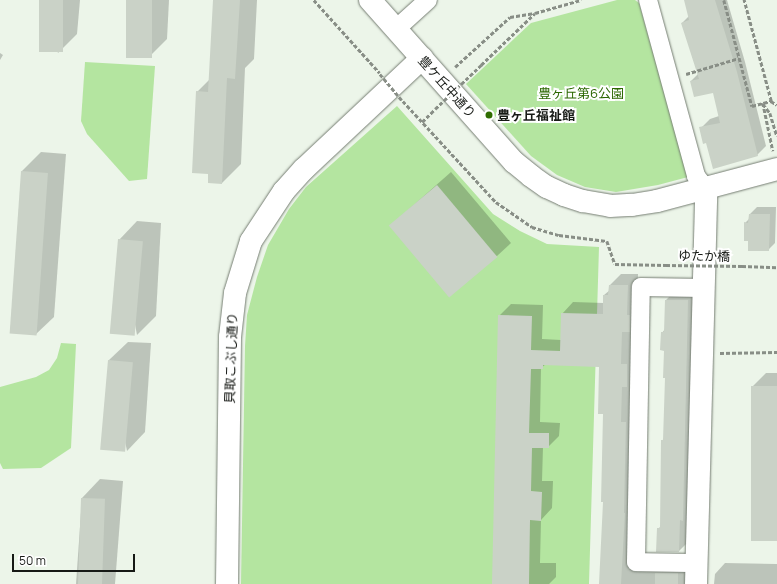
<!DOCTYPE html>
<html>
<head>
<meta charset="utf-8">
<style>
  body { margin:0 }
  #map { position:relative; width:777px; height:584px; overflow:hidden; background:#ecf5e9; font-family:Manrope,"Noto Sans JP",sans-serif }
  div>[style] { position:absolute }
  .green>* { inset:0; background:#b4e5a0 }
  .shadow>* { inset:0; background:#0003 }
  .building>* { inset:0; background:#cad2c7; transform-origin:0 0 }
  .path>* { height:2.5px; margin-top:-1.25px; transform-origin:0; background:repeating-linear-gradient(90deg,#888e86 0 4px,transparent 0 6px) }
  .roads { filter:drop-shadow(0 0 1px #757d72) drop-shadow(0 0 1px #757d72) }
  .street>* { height:18px; margin:-9px; padding:0 9px; transform-origin:9px; border-radius:9px; background:#fff }
  .secondary>* { height:22px; margin:-11px; padding:0 11px; transform-origin:11px; border-radius:11px; background:#fff }
  .path-bridge>* { height:2.5px; margin-top:-1.25px; transform-origin:0; background:repeating-linear-gradient(90deg,#888e86 0 4px,transparent 0 6px) }
  .dots>* { width:11px; height:11px; translate:-50% -50%; box-sizing:border-box; border:2px solid #fff; border-radius:50% }
  span { translate:-50% -50%; white-space:nowrap; text-align:center; line-height:1.15; -webkit-text-stroke:4px #fff; paint-order:stroke }
  .street-label { font-size:13px; color:#161915 }
  .park-label { font-size:13px; color:#2b6700 }
  .poi-label { font-size:13px; color:#161915; font-weight:700 }
  .left { translate:0 -50%; text-align:left }
  .scale { position:absolute; left:12px; top:554px; width:123px; height:18px; box-sizing:border-box; border:2px solid #161915; border-top:0; padding-left:5px; font-size:12px; line-height:14px; white-space:nowrap; color:#161915; -webkit-text-stroke:3px #fff; paint-order:stroke }
</style>
</head>
<body>
<div id="map">
  <div class="green">
    <i style="clip-path:polygon(617px 0,635px 0,639px 3px,688px 177px,658px 185px,616px 192px,585px 187px,557px 175px,531px 156px,466px 84px,531px 23px)"></i>
    <i style="clip-path:polygon(85px 62px,155px 66px,147px 179px,129px 181px,87px 134px,81px 121px)"></i>
    <i style="clip-path:polygon(397px 106px,493px 214px,520px 231px,547px 244px,599px 247px,589px 584px,241px 584px,245px 346px,247px 315px,257px 277px,268px 245px,289px 209px,306px 187px)"></i>
    <i style="clip-path:polygon(61px 343px,76px 344px,71px 448px,41px 468px,3px 469px,0 463px,0 387px,36px 377px,49px 370px,57px 358px)"></i>
  </div>
  <div class="shadow">
    <i style="clip-path:polygon(40px 0,80px 0,77px 34px,58px 53px)"></i>
    <i style="clip-path:polygon(127px 0,169px 0,167px 39px,148px 58px)"></i>
    <i style="clip-path:polygon(214px 0,257px 0,254px 59px,245px 68px,241px 164px,222px 183px,209px 173px,197px 92px,210px 79px)"></i>
    <i style="clip-path:polygon(685px 0,727px 0,745px 62px,766px 146px,757px 155px,707px 142px,701px 128px,710px 119px,719px 116px,714px 92px,691px 81px,698px 74px,682px 23px,689px 16px)"></i>
    <i style="clip-path:polygon(0 53px,3px 55px,0 60px)"></i>
    <i style="clip-path:polygon(41px 152px,66px 154px,54px 317px,35px 335px,22px 171px)"></i>
    <i style="clip-path:polygon(451px 172px,511px 243px,497px 256px,390px 226px)"></i>
    <i style="clip-path:polygon(757px 207px,776px 207px,775px 243px,768px 250px,749px 240px,745px 223px,750px 218px,750px 214px)"></i>
    <i style="clip-path:polygon(137px 221px,161px 223px,156px 316px,137px 335px,119px 240px)"></i>
    <i style="clip-path:polygon(621px 274px,638px 274px,632px 563px,690px 562px,690px 584px,601px 584px,604px 501px,604px 413px,600px 366px,546px 364px,541px 368px,540px 422px,560px 423px,559px 436px,548px 447px,543px 447px,542px 481px,553px 481px,552px 508px,541px 520px,540px 563px,556px 563px,556px 577px,549px 584px,493px 584px,499px 316px,511px 304px,543px 305px,542px 339px,561px 340px,562px 314px,573px 302px,604px 303px,604px 295px,610px 290px,610px 285px)"></i>
    <i style="clip-path:polygon(673px 293px,694px 294px,686px 544px,679px 551px,658px 529px,661px 526px,662px 441px,664px 438px,666px 377px,665px 350px,662px 333px,665px 329px,666px 300px)"></i>
    <i style="clip-path:polygon(128px 342px,151px 343px,145px 432px,127px 451px,109px 360px)"></i>
    <i style="clip-path:polygon(766px 373px,777px 373px,777px 540px,752px 387px)"></i>
    <i style="clip-path:polygon(100px 479px,123px 481px,115px 584px,76px 584px,82px 498px)"></i>
    <i style="clip-path:polygon(725px 563px,777px 564px,777px 584px,714px 584px,715px 574px)"></i>
  </div>
  <div class="building">
    <i style="left:39px;top:0;width:24px;height:52px"></i>
    <i style="left:126px;top:0;width:26px;height:58px"></i>
    <i style="clip-path:polygon(213px 0,240px 0,235px 79px,227px 78px,222px 184px,208px 183px,208px 174px,192px 173px,196px 91px,208px 92px)"></i>
    <i style="clip-path:polygon(684px 0,715px 0,737px 72px,758px 156px,713px 169px,706px 143px,703px 144px,699px 127px,720px 123px,713px 93px,694px 97px,690px 81px,699px 79px,681px 23px,689px 20px)"></i>
    <i style="left:21px;top:171px;width:27px;height:163px;rotate:4deg"></i>
    <i style="left:437px;top:185px;width:94px;height:63px;rotate:50deg"></i>
    <i style="clip-path:polygon(749px 214px,770px 214px,769px 251px,748px 251px,748px 241px,744px 241px,744px 222px,748px 223px)"></i>
    <i style="left:118px;top:239px;width:25px;height:95px;rotate:5deg"></i>
    <i style="clip-path:polygon(609px 285px,628px 285px,627px 315px,630px 315px,630px 332px,622px 332px,621px 364px,627px 364px,627px 387px,622px 387px,621px 422px,626px 422px,624px 513px,625px 513px,621px 584px,599px 584px,603px 502px,601px 502px,603px 414px,598px 414px,599px 367px,543px 365px,543px 369px,531px 369px,529px 433px,549px 433px,549px 448px,532px 448px,531px 491px,542px 492px,541px 521px,530px 520px,529px 584px,492px 584px,498px 315px,532px 316px,531px 350px,560px 351px,561px 313px,603px 314px,603px 295px,608px 295px)"></i>
    <i style="clip-path:polygon(665px 300px,688px 300px,683px 521px,680px 520px,679px 552px,656px 552px,657px 528px,660px 528px,661px 440px,663px 440px,665px 378px,663px 378px,664px 351px,660px 350px,661px 332px,664px 332px)"></i>
    <i style="left:108px;top:360px;width:25px;height:90px;rotate:5deg"></i>
    <i style="left:751px;top:386px;width:26px;height:155px"></i>
    <i style="left:81px;top:498px;width:24px;height:86px;rotate:2deg"></i>
    <i style="left:655px;top:573px;width:23px;height:11px"></i>
  </div>
  <div class="path">
    <i style="left:314px;top:0;width:98px;rotate:47.9deg"></i>
    <i style="left:724px;top:0;width:110px;rotate:75.2deg"></i>
    <i style="left:752px;top:106px;width:20px;rotate:-15deg"></i>
    <i style="left:771px;top:101px;width:105px;rotate:-105deg"></i>
    <i style="left:481px;top:65px;width:74px;rotate:-43.9deg"></i>
    <i style="left:455px;top:67px;width:74px;rotate:-42.3deg"></i>
    <i style="left:510px;top:17px;width:25px;rotate:-9deg"></i>
    <i style="left:535px;top:13px;width:48px;rotate:-15.8deg"></i>
    <i style="left:686px;top:74px;width:55px;rotate:-16.8deg"></i>
    <i style="left:403px;top:101px;width:137px;rotate:47.4deg"></i>
    <i style="left:496px;top:202px;width:44px;rotate:34.8deg"></i>
    <i style="left:532px;top:227px;width:28px;rotate:17deg"></i>
    <i style="left:559px;top:235px;width:48px;rotate:7.1deg"></i>
    <i style="left:607px;top:241px;width:24px;rotate:71deg"></i>
    <i style="left:615px;top:264px;width:51px;rotate:1.1deg"></i>
    <i style="left:771px;top:101px;width:7px;rotate:34deg"></i>
    <i style="left:763px;top:103px;width:49px;rotate:78.2deg"></i>
    <i style="left:763px;top:104px;width:11px;rotate:52deg"></i>
    <i style="left:770px;top:113px;width:24px;rotate:73deg"></i>
    <i style="left:422px;top:122px;width:18px;rotate:-45deg"></i>
    <i style="left:742px;top:266px;width:35px;rotate:2deg"></i>
    <i style="left:720px;top:353px;width:57px;rotate:-1deg"></i>
  </div>
  <div class="roads">
    <div class="street">
      <i style="left:648px;top:0;width:182px;rotate:74.7deg"></i>
      <i style="left:696px;top:176px;width:16px;rotate:52deg"></i>
      <i style="left:396px;top:29px;width:43px;rotate:-42.2deg"></i>
      <i style="left:697px;top:563px;width:61px;rotate:-179.1deg"></i>
      <i style="left:636px;top:562px;width:275px;rotate:-89deg"></i>
      <i style="left:641px;top:287px;width:63px;rotate:0.9deg"></i>
    </div>
    <div class="secondary">
      <i style="left:370px;top:0;width:217px;rotate:48.4deg"></i>
      <i style="left:514px;top:162px;width:22px;rotate:39deg"></i>
      <i style="left:531px;top:176px;width:19px;rotate:35deg"></i>
      <i style="left:547px;top:187px;width:19px;rotate:25deg"></i>
      <i style="left:564px;top:195px;width:20px;rotate:18deg"></i>
      <i style="left:583px;top:201px;width:27px;rotate:10deg"></i>
      <i style="left:610px;top:206px;width:22px;rotate:-3deg"></i>
      <i style="left:632px;top:205px;width:25px;rotate:-9deg"></i>
      <i style="left:657px;top:201px;width:124px;rotate:-14.9deg"></i>
      <i style="left:227px;top:584px;width:247px;rotate:-89.3deg"></i>
      <i style="left:230px;top:337px;width:44px;rotate:-83.5deg"></i>
      <i style="left:235px;top:293px;width:54px;rotate:-72.9deg"></i>
      <i style="left:251px;top:241px;width:60px;rotate:-56.6deg"></i>
      <i style="left:284px;top:191px;width:30px;rotate:-48deg"></i>
      <i style="left:304px;top:169px;width:162px;rotate:-43.2deg"></i>
      <i style="left:696px;top:584px;width:395px;rotate:-88.5deg"></i>
    </div>
  </div>
  <div class="path-bridge">
    <i style="left:380px;top:74px;width:34px;rotate:50deg"></i>
    <i style="left:435px;top:109px;width:64px;rotate:-43.7deg"></i>
    <i style="left:666px;top:265px;width:76px;rotate:0.8deg"></i>
  </div>
  <div class="dots">
    <i style="left:489px;top:115px;background:#2f6d00"></i>
  </div>
  <div class="street-label">
    <span style="left:447px;top:87px;rotate:48deg">豊ケ丘中通り</span>
    <span style="left:704px;top:256px;rotate:1deg">ゆたか橋</span>
    <span style="left:231px;top:358px;rotate:-88deg">貝取こぶし通り</span>
  </div>
  <div class="park-label">
    <span style="left:581px;top:93px">豊ヶ丘第6公園</span>
  </div>
  <div class="poi-label">
    <span class="left" style="left:497px;top:115px">豊ヶ丘福祉館</span>
  </div>
  <div class="scale">50 m</div>
</div>
</body>
</html>
